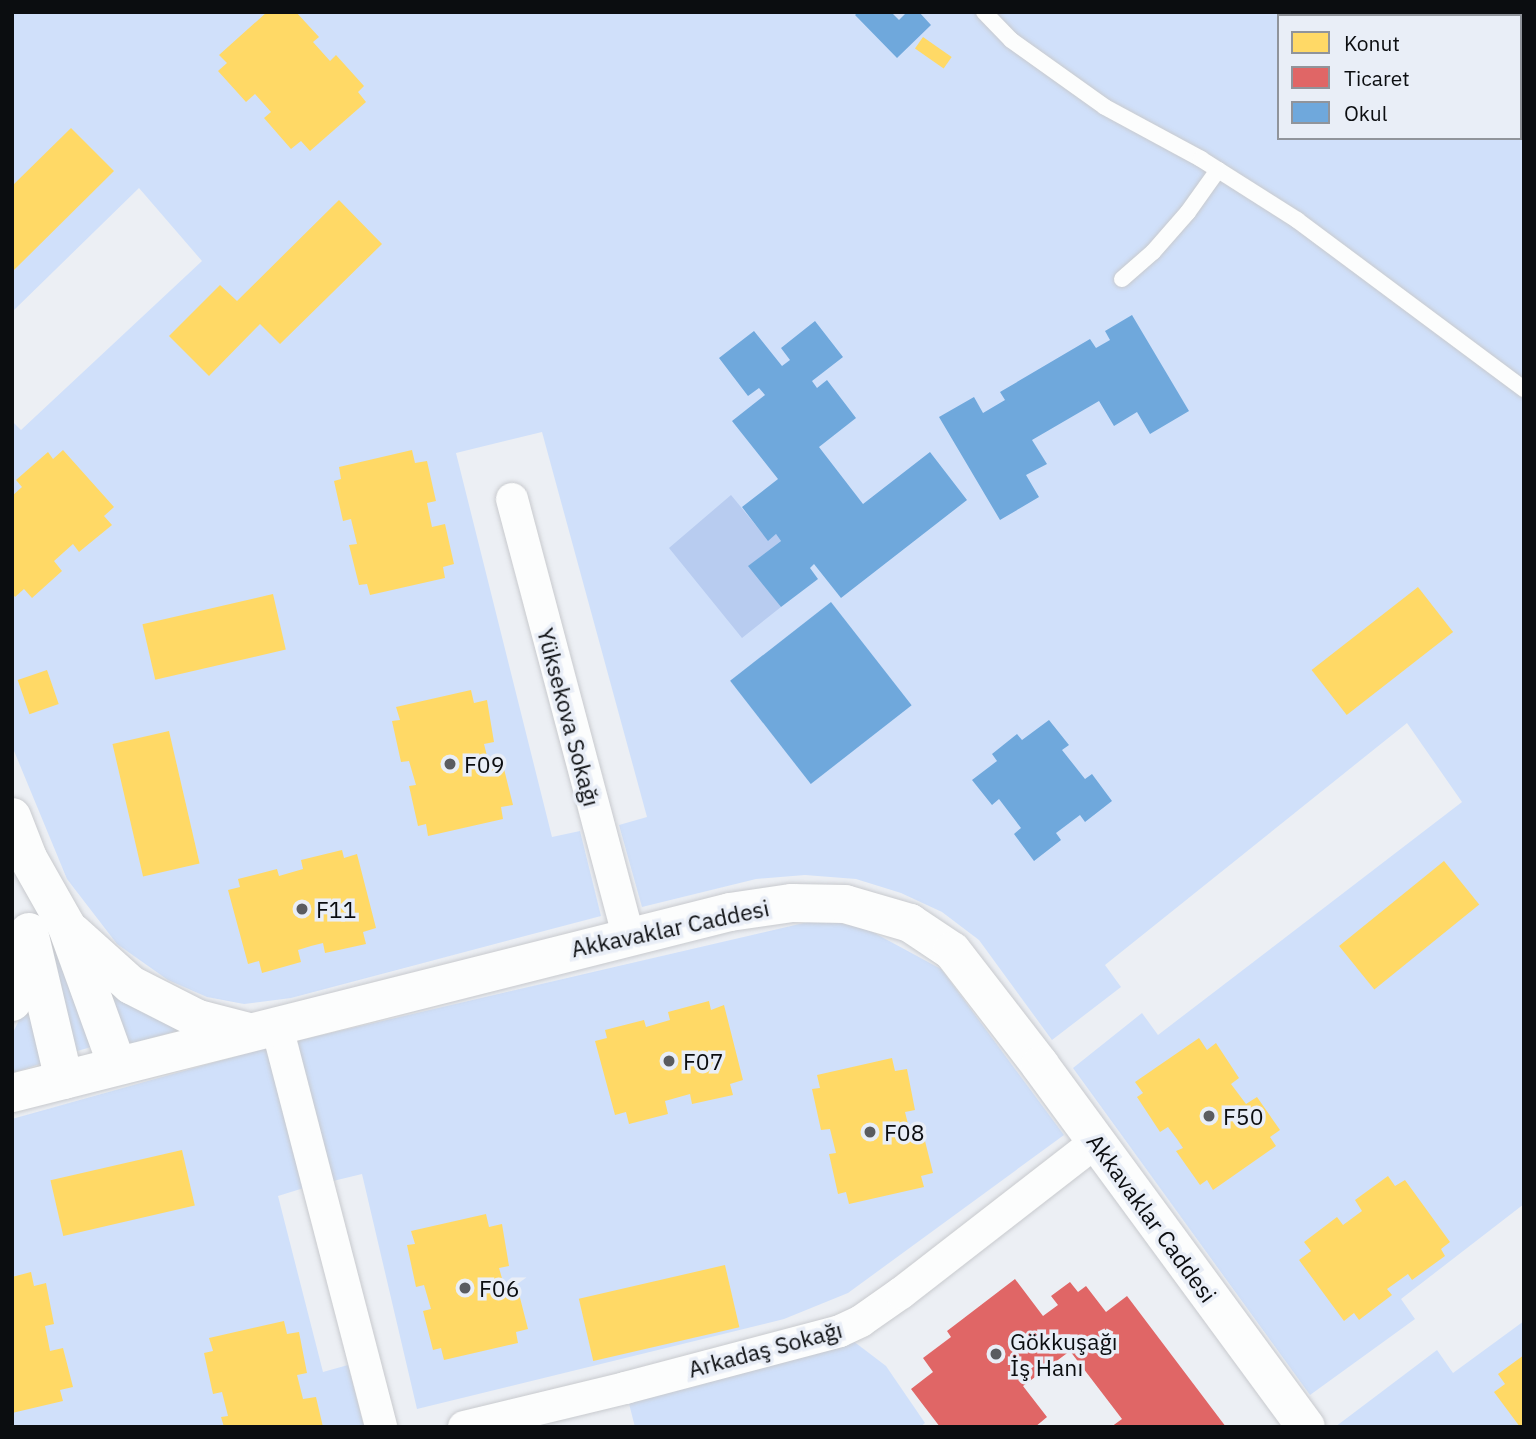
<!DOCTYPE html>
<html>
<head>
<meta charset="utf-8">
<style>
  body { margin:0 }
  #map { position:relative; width:1536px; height:1439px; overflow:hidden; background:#eceff4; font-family:"IBM Plex Sans",sans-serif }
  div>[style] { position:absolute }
  .green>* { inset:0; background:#d0e0fa }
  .forest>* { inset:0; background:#b8ccf0 }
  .homes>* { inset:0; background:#ffd966; transform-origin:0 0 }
  .shops>* { inset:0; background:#e06666 }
  .schools>* { inset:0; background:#6fa8dc; transform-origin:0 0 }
  .roads { filter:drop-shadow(0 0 2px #c8cace) drop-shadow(0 0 2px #c8cace) }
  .service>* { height:16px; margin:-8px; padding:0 8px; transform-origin:8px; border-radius:8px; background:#fcfdfd }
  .minor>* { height:32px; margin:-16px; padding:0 16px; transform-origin:16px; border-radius:16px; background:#fcfdfd }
  .tertiary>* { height:38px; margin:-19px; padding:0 19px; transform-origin:19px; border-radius:19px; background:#fcfdfd }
  .trunk>* { height:38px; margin:-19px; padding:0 19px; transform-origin:19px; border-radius:19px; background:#fcfdfd }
  .dots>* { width:19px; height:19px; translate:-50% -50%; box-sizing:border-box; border:4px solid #e9eef7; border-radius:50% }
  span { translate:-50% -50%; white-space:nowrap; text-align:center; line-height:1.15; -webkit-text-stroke:7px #e9eef7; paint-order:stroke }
  .street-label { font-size:23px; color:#0b0d10 }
  .poi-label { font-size:23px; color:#0b0d10 }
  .left { translate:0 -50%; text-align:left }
  .frame { position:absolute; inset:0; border:14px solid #0b0d10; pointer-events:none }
  .legend { position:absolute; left:1277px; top:14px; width:245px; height:126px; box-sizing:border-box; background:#e9eef7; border:2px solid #90949b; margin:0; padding:9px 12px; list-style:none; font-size:21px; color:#0b0d10 }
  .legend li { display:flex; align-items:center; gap:14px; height:35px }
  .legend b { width:35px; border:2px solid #90949b }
</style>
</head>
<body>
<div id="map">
  <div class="green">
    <i style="clip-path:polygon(12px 12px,1382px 12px,1386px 16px,1279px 16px,1279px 138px,1520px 138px,1520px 121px,1524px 123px,1524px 1204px,1401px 1299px,1415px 1319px,1310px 1395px,1073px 1068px,1142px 1013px,1158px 1035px,1462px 802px,1407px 723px,1105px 965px,1121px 987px,1052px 1040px,979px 940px,942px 912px,901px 893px,856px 879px,805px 875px,756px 879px,642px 907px,619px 825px,647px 817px,542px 432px,456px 453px,552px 837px,580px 831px,601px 916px,291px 998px,244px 1004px,207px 997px,168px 980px,117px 944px,67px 879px,12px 746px,12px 421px,21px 430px,202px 261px,139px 188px,12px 312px)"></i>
    <i style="clip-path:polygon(44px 915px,98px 1045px,67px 1054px)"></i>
    <i style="clip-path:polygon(821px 919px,867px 929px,941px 969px,1064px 1135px,848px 1293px,784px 1319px,417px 1409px,362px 1174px,329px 1182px,292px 1042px)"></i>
    <i style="clip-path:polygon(98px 980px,187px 1028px,123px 1046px)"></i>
    <i style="clip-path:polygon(31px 994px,46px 1062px,12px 1073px,12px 1035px)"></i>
    <i style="clip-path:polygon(273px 1046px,307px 1187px,278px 1196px,323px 1372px,348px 1365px,364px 1427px,12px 1427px,12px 1119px)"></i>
    <i style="clip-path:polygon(1524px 1321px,1524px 1427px,1335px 1427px,1437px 1350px,1453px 1373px)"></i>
    <i style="clip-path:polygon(840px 1331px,886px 1366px,925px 1423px,920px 1427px,635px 1427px,625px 1388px)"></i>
  </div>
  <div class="forest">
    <i style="clip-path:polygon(731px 495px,768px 540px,776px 534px,781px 541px,749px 566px,781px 607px,742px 638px,669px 548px)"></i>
  </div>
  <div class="homes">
    <i style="clip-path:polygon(267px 12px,296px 12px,319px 37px,313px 42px,330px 61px,336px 55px,364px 86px,358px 92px,366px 102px,310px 151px,301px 141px,291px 149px,264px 118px,271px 112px,255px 94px,246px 102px,218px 71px,227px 63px,219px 55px)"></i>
    <i style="left:923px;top:37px;width:35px;height:14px;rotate:35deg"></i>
    <i style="clip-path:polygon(71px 128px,114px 171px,12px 272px,12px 186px)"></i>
    <i style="clip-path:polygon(339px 200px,382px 244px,280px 344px,260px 324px,209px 376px,169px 336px,220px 285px,237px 301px)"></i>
    <i style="clip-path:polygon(63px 450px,114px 507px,104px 516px,112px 525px,79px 552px,73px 544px,54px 561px,62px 571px,32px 598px,24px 589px,15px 597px,12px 593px,12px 496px,22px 487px,16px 480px,48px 452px,53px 459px)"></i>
    <i style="clip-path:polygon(412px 450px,415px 463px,427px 461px,436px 501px,427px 503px,432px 527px,445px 524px,454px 564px,443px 567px,445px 578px,370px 595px,367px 584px,359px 585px,349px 545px,357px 544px,351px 519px,343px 521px,334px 481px,341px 479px,339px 467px)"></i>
    <i style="left:1418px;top:587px;width:57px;height:135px;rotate:52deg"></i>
    <i style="left:273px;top:594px;width:57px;height:134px;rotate:77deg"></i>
    <i style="left:47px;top:670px;width:36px;height:31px;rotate:71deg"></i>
    <i style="clip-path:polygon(471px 690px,474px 703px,487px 700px,494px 742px,484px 744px,490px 768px,503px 765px,513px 805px,501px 807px,503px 819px,428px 836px,426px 824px,418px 826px,409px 786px,416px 785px,409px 761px,401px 762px,392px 721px,400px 720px,396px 707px)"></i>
    <i style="left:169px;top:731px;width:136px;height:58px;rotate:77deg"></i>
    <i style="clip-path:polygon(342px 850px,344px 858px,357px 854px,376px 928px,363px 932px,366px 944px,325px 953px,323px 943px,311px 946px,298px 950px,301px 962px,262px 973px,259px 961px,248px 964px,228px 890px,240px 887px,238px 879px,277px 869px,279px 876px,303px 869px,301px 860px)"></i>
    <i style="left:1444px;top:861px;width:56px;height:135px;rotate:51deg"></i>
    <i style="clip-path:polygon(709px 1001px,711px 1010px,724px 1005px,743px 1080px,730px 1084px,733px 1095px,692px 1104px,690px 1094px,665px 1101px,668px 1114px,629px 1124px,626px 1112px,615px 1115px,595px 1041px,607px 1038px,605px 1030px,644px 1020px,646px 1027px,670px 1020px,668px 1012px)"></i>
    <i style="clip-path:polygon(1199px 1038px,1207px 1050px,1216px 1043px,1239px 1078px,1231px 1084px,1246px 1104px,1257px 1097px,1280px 1130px,1270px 1137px,1276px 1146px,1213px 1190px,1207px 1180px,1200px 1185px,1176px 1151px,1183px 1148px,1177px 1139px,1168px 1127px,1160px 1132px,1137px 1097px,1143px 1093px,1135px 1082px)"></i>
    <i style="clip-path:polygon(892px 1058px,895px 1071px,907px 1069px,915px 1110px,905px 1112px,911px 1136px,923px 1133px,933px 1173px,921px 1176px,924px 1187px,849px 1204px,846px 1192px,838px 1194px,829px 1154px,836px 1153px,830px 1129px,821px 1130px,812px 1089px,820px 1088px,817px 1075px)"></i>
    <i style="left:182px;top:1150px;width:57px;height:135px;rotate:77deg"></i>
    <i style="clip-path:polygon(1388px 1176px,1395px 1186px,1405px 1180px,1450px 1242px,1441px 1249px,1445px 1256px,1412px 1280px,1408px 1274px,1387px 1289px,1392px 1295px,1359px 1320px,1354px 1313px,1344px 1321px,1299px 1260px,1311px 1251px,1304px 1242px,1337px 1217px,1343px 1225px,1362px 1211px,1355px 1200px)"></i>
    <i style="clip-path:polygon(486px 1214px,489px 1227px,502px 1224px,509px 1266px,499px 1268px,506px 1292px,518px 1290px,528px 1329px,516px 1332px,518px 1343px,444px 1360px,441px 1348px,433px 1350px,423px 1311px,431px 1309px,424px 1285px,416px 1287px,407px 1245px,415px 1244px,411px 1231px)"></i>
    <i style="left:725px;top:1265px;width:64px;height:150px;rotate:77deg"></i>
    <i style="clip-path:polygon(31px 1272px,34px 1286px,46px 1283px,54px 1324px,45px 1326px,50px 1351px,63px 1348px,73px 1387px,60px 1390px,63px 1401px,12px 1413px,12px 1277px)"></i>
    <i style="clip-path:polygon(284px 1321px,287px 1334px,299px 1332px,307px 1373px,297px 1375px,303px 1399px,316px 1397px,323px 1427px,224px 1427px,221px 1417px,228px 1416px,222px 1392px,213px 1394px,204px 1353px,213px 1351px,209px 1338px)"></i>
    <i style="clip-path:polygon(1524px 1355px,1524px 1427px,1520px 1427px,1494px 1392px,1505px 1384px,1498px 1374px)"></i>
  </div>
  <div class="shops">
    <i style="clip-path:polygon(1015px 1279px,1043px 1316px,1058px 1305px,1051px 1296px,1070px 1282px,1078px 1292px,1086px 1286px,1106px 1312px,1127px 1296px,1226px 1427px,1111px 1427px,1122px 1419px,1070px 1351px,1023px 1386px,1047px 1417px,1035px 1427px,940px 1427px,911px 1389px,933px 1372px,923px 1358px,951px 1337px,947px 1331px)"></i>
  </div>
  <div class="schools">
    <i style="clip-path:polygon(858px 12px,891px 12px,899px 20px,907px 12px,919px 12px,931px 25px,897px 58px,855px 15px)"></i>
    <i style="clip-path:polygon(1132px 315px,1189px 411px,1150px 434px,1137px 412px,1114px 426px,1099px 401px,1032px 440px,1047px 464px,1026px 475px,1039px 497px,1000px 520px,939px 417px,974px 397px,983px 413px,1005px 400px,1000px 392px,1090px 339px,1096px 348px,1110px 340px,1105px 331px)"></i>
    <i style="clip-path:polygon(815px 321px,843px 357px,812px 381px,817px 388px,827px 380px,856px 418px,819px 447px,863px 504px,930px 452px,967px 500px,841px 598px,814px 564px,810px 568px,818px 579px,781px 607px,748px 566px,781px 541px,776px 534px,768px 541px,742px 507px,778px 479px,732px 421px,765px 395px,759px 388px,748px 396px,719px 358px,754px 331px,782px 366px,790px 360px,781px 348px)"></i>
    <i style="left:831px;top:602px;width:131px;height:128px;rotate:52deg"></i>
    <i style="clip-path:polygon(1049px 720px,1069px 745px,1062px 750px,1085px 779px,1092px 774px,1112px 801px,1085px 822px,1080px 815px,1056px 833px,1061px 840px,1034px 861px,1014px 834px,1021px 828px,999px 799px,992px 805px,972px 780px,997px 761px,992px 754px,1017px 734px,1022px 740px)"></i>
  </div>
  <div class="roads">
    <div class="service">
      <i style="left:984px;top:12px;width:39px;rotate:46deg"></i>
      <i style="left:1011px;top:40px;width:115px;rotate:35.5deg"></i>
      <i style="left:1105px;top:107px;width:109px;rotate:28.4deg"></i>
      <i style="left:1201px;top:159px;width:114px;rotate:32.4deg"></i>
      <i style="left:1297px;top:220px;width:283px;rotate:36.7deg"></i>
      <i style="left:1122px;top:279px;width:41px;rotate:-41.1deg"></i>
      <i style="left:1153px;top:252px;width:53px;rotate:-48.8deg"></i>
      <i style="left:1188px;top:212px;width:52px;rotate:-54.5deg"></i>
    </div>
    <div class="minor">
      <i style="left:512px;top:499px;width:451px;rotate:75.1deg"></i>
      <i style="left:277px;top:1027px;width:413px;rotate:75.4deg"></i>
      <i style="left:464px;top:1427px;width:166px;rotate:-13.6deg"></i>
      <i style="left:625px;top:1388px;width:222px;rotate:-14.8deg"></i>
      <i style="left:840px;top:1331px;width:23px;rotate:-25deg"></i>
      <i style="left:861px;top:1321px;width:49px;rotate:-35deg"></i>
      <i style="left:901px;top:1293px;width:247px;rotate:-37.8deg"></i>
    </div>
    <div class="tertiary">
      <i style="left:12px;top:817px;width:44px;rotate:68.7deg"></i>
      <i style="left:28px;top:858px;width:79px;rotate:60.5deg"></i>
      <i style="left:67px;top:927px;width:147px;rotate:70.1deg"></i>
      <i style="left:29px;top:932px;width:152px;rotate:76.7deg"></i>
      <i style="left:73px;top:933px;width:78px;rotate:41.9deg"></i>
      <i style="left:131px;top:985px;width:75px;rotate:26.9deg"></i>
      <i style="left:198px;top:1019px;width:49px;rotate:14.3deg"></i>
      <i style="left:12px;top:1002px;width:23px;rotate:-61deg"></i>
      <i style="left:23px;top:982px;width:38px;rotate:-83deg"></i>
      <i style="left:12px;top:1093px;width:740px;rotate:-14.15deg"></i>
      <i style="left:730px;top:912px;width:63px;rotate:-8.3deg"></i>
      <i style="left:792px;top:903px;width:53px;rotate:1.1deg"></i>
      <i style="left:845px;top:904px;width:68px;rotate:16.3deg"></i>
      <i style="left:910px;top:923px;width:50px;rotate:33.7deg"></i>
      <i style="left:952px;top:951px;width:144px;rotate:52.3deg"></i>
      <i style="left:1040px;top:1065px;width:449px;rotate:53.7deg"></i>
    </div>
    <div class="trunk">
      <i style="left:1436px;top:12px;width:6px;rotate:39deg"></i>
      <i style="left:1520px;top:79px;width:5px;rotate:37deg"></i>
    </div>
  </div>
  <div class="dots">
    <i style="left:450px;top:764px;background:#5a5c60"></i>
    <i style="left:302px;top:909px;background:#5a5c60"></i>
    <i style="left:669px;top:1061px;background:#5a5c60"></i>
    <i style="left:1209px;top:1116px;background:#5a5c60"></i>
    <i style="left:870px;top:1132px;background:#5a5c60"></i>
    <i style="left:465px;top:1288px;background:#5a5c60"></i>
    <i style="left:996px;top:1354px;background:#5a5c60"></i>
  </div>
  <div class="street-label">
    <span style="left:569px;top:717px;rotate:75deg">Yüksekova Sokağı</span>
    <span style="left:670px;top:928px;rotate:-12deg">Akkavaklar Caddesi</span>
    <span style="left:1152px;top:1218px;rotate:54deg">Akkavaklar Caddesi</span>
    <span style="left:765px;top:1349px;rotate:-15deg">Arkadaş Sokağı</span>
  </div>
  <div class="poi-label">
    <span class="left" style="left:464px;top:764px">F09</span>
    <span class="left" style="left:316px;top:909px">F11</span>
    <span class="left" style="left:683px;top:1061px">F07</span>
    <span class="left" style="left:1223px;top:1116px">F50</span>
    <span class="left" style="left:884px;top:1132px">F08</span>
    <span class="left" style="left:479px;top:1288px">F06</span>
    <span class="left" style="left:1010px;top:1354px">Gökkuşağı<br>İş Hanı</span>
  </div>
  <div class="frame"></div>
  <ul class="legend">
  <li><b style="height:19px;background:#ffd966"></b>Konut</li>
  <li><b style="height:19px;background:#e06666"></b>Ticaret</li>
  <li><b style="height:19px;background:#6fa8dc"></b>Okul</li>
  </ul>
</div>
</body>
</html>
